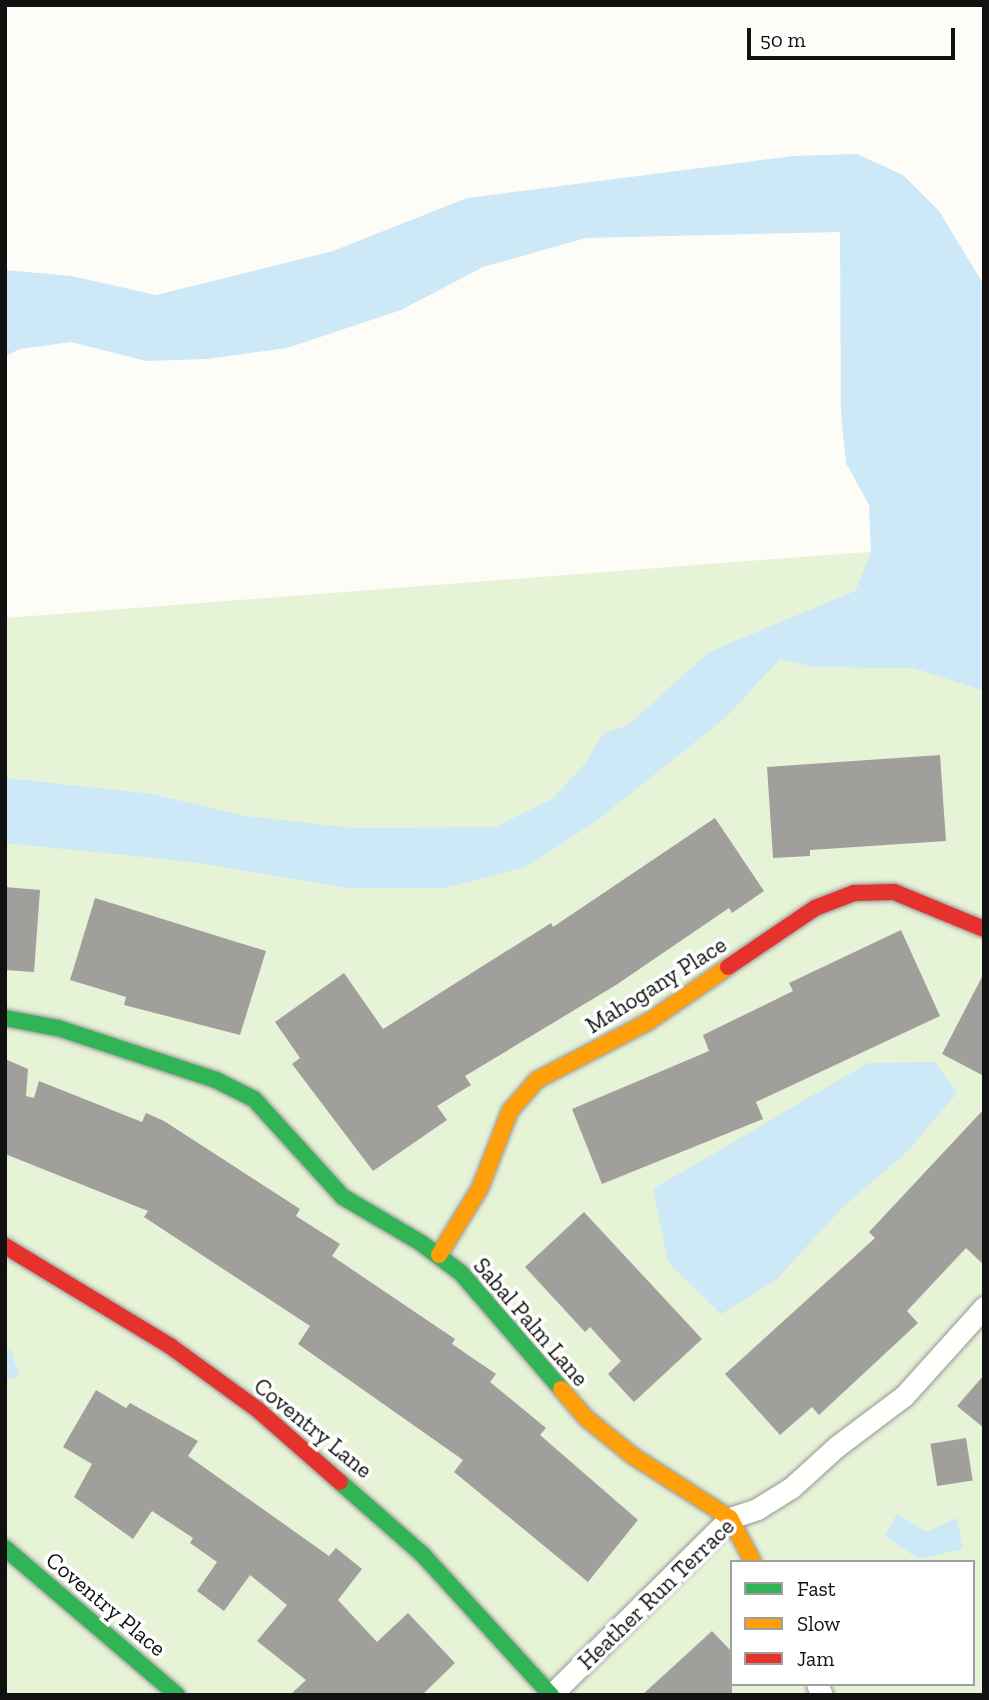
<!DOCTYPE html>
<html>
<head>
<meta charset="utf-8">
<style>
  body { margin:0 }
  #map { position:relative; width:989px; height:1700px; overflow:hidden; background:#fdfcf7; font-family:"Zilla Slab",serif }
  div>[style] { position:absolute }
  .green>* { inset:0; background:#e7f3d7 }
  .water>* { inset:0; background:#cde8f7 }
  .building>* { inset:0; background:#a19f9c; transform-origin:0 0 }
  .roads { filter:drop-shadow(0 0 2px #979795) drop-shadow(0 0 2px #979795) }
  .street>* { height:21px; margin:-10.5px; padding:0 10.5px; transform-origin:10.5px; border-radius:10.5px; background:#fffffe }
  .fast>* { height:16px; margin:-8px; padding:0 8px; transform-origin:8px; border-radius:8px; background:#30b455 }
  .slow>* { height:16px; margin:-8px; padding:0 8px; transform-origin:8px; border-radius:8px; background:#ff9f0a }
  .jam>* { height:16px; margin:-8px; padding:0 8px; transform-origin:8px; border-radius:8px; background:#e5322d }
  span { translate:-50% -50%; white-space:nowrap; text-align:center; line-height:1.15; -webkit-text-stroke:7px #fff; paint-order:stroke }
  .street-label { font-size:23px; color:#111 }
  .frame { position:absolute; inset:0; border:7px solid #111; pointer-events:none }
  .legend { position:absolute; left:730px; top:1560px; width:245px; height:126px; box-sizing:border-box; background:#fff; border:2px solid #a0a0a0; margin:0; padding:9px 12px; list-style:none; font-size:21px; color:#111 }
  .legend li { display:flex; align-items:center; gap:14px; height:35px }
  .legend b { width:35px; border:2px solid #a0a0a0 }
  .scale { position:absolute; left:747px; top:28px; width:208px; height:32px; box-sizing:border-box; border:4px solid #111; border-top:0; padding-left:9px; font-size:21px; line-height:24px; white-space:nowrap; color:#111; -webkit-text-stroke:5px #fff; paint-order:stroke }
</style>
</head>
<body>
<div id="map">
  <div class="green">
    <i style="clip-path:polygon(evenodd,984px 543px,984px 1695px,5px 1695px,5px 618px,984px 543px,732px 1562px,973px 1562px,973px 1684px,732px 1684px,732px 1562px)"></i>
  </div>
  <div class="water">
    <i style="clip-path:polygon(857px 154px,903px 175px,939px 211px,984px 285px,984px 691px,913px 668px,814px 667px,780px 659px,724px 719px,595px 822px,525px 867px,445px 888px,348px 888px,193px 862px,5px 843px,5px 778px,152px 794px,245px 816px,354px 828px,495px 827px,552px 799px,581px 769px,604px 733px,628px 725px,709px 652px,855px 591px,871px 553px,869px 505px,846px 463px,841px 414px,840px 232px,586px 238px,483px 267px,401px 310px,287px 348px,207px 359px,146px 361px,71px 342px,20px 349px,5px 356px,5px 270px,71px 276px,156px 295px,333px 251px,467px 198px,793px 156px)"></i>
    <i style="clip-path:polygon(935px 1062px,957px 1093px,909px 1150px,844px 1206px,776px 1280px,721px 1314px,668px 1262px,653px 1189px,868px 1063px)"></i>
    <i style="clip-path:polygon(11px 1350px,19px 1376px,5px 1380px,5px 1351px)"></i>
    <i style="clip-path:polygon(897px 1514px,926px 1532px,957px 1518px,963px 1549px,919px 1559px,885px 1536px)"></i>
  </div>
  <div class="building">
    <i style="clip-path:polygon(940px 755px,946px 841px,810px 850px,810px 856px,773px 858px,767px 767px)"></i>
    <i style="clip-path:polygon(715px 818px,764px 891px,732px 913px,729px 908px,616px 985px,465px 1076px,471px 1085px,437px 1106px,447px 1120px,373px 1171px,292px 1064px,300px 1058px,275px 1022px,344px 973px,383px 1029px,551px 923px,553px 927px)"></i>
    <i style="clip-path:polygon(5px 887px,40px 890px,34px 972px,5px 970px)"></i>
    <i style="clip-path:polygon(95px 898px,266px 951px,240px 1035px,124px 1005px,126px 997px,70px 980px)"></i>
    <i style="clip-path:polygon(901px 930px,940px 1016px,756px 1102px,763px 1119px,602px 1184px,572px 1109px,709px 1051px,703px 1035px,793px 991px,789px 983px)"></i>
    <i style="clip-path:polygon(984px 973px,984px 1076px,942px 1054px)"></i>
    <i style="clip-path:polygon(5px 1059px,28px 1069px,26px 1096px,34px 1098px,39px 1081px,142px 1122px,146px 1113px,164px 1121px,300px 1209px,296px 1216px,340px 1244px,332px 1256px,455px 1339px,452px 1344px,496px 1374px,490px 1382px,546px 1428px,540px 1435px,638px 1520px,588px 1582px,454px 1472px,463px 1460px,298px 1344px,310px 1326px,144px 1217px,148px 1211px,5px 1154px)"></i>
    <i style="clip-path:polygon(984px 1109px,984px 1265px,966px 1248px,907px 1311px,918px 1323px,819px 1415px,812px 1407px,780px 1435px,725px 1374px,875px 1238px,869px 1232px)"></i>
    <i style="clip-path:polygon(584px 1212px,702px 1339px,634px 1402px,608px 1374px,621px 1361px,590px 1327px,585px 1332px,525px 1267px)"></i>
    <i style="clip-path:polygon(984px 1375px,984px 1428px,957px 1406px)"></i>
    <i style="clip-path:polygon(96px 1390px,126px 1408px,130px 1403px,198px 1441px,188px 1456px,329px 1556px,336px 1548px,362px 1569px,338px 1600px,377px 1642px,408px 1613px,455px 1663px,422px 1695px,290px 1695px,306px 1680px,257px 1641px,287px 1605px,250px 1575px,224px 1611px,197px 1591px,217px 1562px,190px 1543px,193px 1538px,152px 1511px,133px 1539px,74px 1497px,92px 1464px,63px 1447px)"></i>
    <i style="left:966px;top:1438px;width:43px;height:36px;rotate:81deg"></i>
    <i style="clip-path:polygon(712px 1631px,732px 1652px,732px 1695px,642px 1695px)"></i>
  </div>
  <div class="roads">
    <div class="street">
      <i style="left:817px;top:1684px;width:12px;rotate:66deg"></i>
      <i style="left:551px;top:1695px;width:252px;rotate:-44.7deg"></i>
      <i style="left:730px;top:1518px;width:28px;rotate:-18deg"></i>
      <i style="left:757px;top:1509px;width:40px;rotate:-32deg"></i>
      <i style="left:791px;top:1488px;width:61px;rotate:-42.3deg"></i>
      <i style="left:836px;top:1447px;width:85px;rotate:-36.9deg"></i>
      <i style="left:904px;top:1396px;width:120px;rotate:-48deg"></i>
    </div>
    <div class="fast">
      <i style="left:5px;top:1018px;width:54px;rotate:10.7deg"></i>
      <i style="left:58px;top:1028px;width:166px;rotate:18.2deg"></i>
      <i style="left:216px;top:1080px;width:42px;rotate:26.6deg"></i>
      <i style="left:254px;top:1099px;width:132px;rotate:47.8deg"></i>
      <i style="left:343px;top:1197px;width:91px;rotate:30.5deg"></i>
      <i style="left:421px;top:1243px;width:50px;rotate:36.9deg"></i>
      <i style="left:461px;top:1273px;width:153px;rotate:49.2deg"></i>
      <i style="left:340px;top:1482px;width:111px;rotate:41.3deg"></i>
      <i style="left:423px;top:1555px;width:190px;rotate:47.6deg"></i>
      <i style="left:5px;top:1548px;width:226px;rotate:40.5deg"></i>
    </div>
    <div class="slow">
      <i style="left:439px;top:1255px;width:79px;rotate:-58.5deg"></i>
      <i style="left:480px;top:1188px;width:83px;rotate:-68.7deg"></i>
      <i style="left:510px;top:1111px;width:41px;rotate:-48.9deg"></i>
      <i style="left:537px;top:1080px;width:125px;rotate:-27.6deg"></i>
      <i style="left:648px;top:1022px;width:97px;rotate:-34.5deg"></i>
      <i style="left:561px;top:1389px;width:38px;rotate:49deg"></i>
      <i style="left:586px;top:1418px;width:60px;rotate:39deg"></i>
      <i style="left:633px;top:1456px;width:115px;rotate:32.6deg"></i>
      <i style="left:730px;top:1518px;width:50px;rotate:62.4deg"></i>
    </div>
    <div class="jam">
      <i style="left:728px;top:967px;width:105px;rotate:-34.1deg"></i>
      <i style="left:815px;top:908px;width:42px;rotate:-21deg"></i>
      <i style="left:854px;top:893px;width:40px;rotate:-1.4deg"></i>
      <i style="left:894px;top:892px;width:97px;rotate:22.3deg"></i>
      <i style="left:5px;top:1246px;width:193px;rotate:31.2deg"></i>
      <i style="left:170px;top:1346px;width:109px;rotate:36deg"></i>
      <i style="left:258px;top:1410px;width:109px;rotate:41.3deg"></i>
    </div>
  </div>
  <div class="street-label">
    <span style="left:656px;top:985px;rotate:-32deg">Mahogany Place</span>
    <span style="left:531px;top:1322px;rotate:49deg">Sabal Palm Lane</span>
    <span style="left:313px;top:1428px;rotate:39deg">Coventry Lane</span>
    <span style="left:656px;top:1594px;rotate:-44deg">Heather Run Terrace</span>
    <span style="left:106px;top:1604px;rotate:40deg">Coventry Place</span>
  </div>
  <div class="frame"></div>
  <ul class="legend">
  <li><b style="height:9px;background:#30b455"></b>Fast</li>
  <li><b style="height:9px;background:#ff9f0a"></b>Slow</li>
  <li><b style="height:9px;background:#e5322d"></b>Jam</li>
  </ul>
  <div class="scale">50 m</div>
</div>
</body>
</html>
